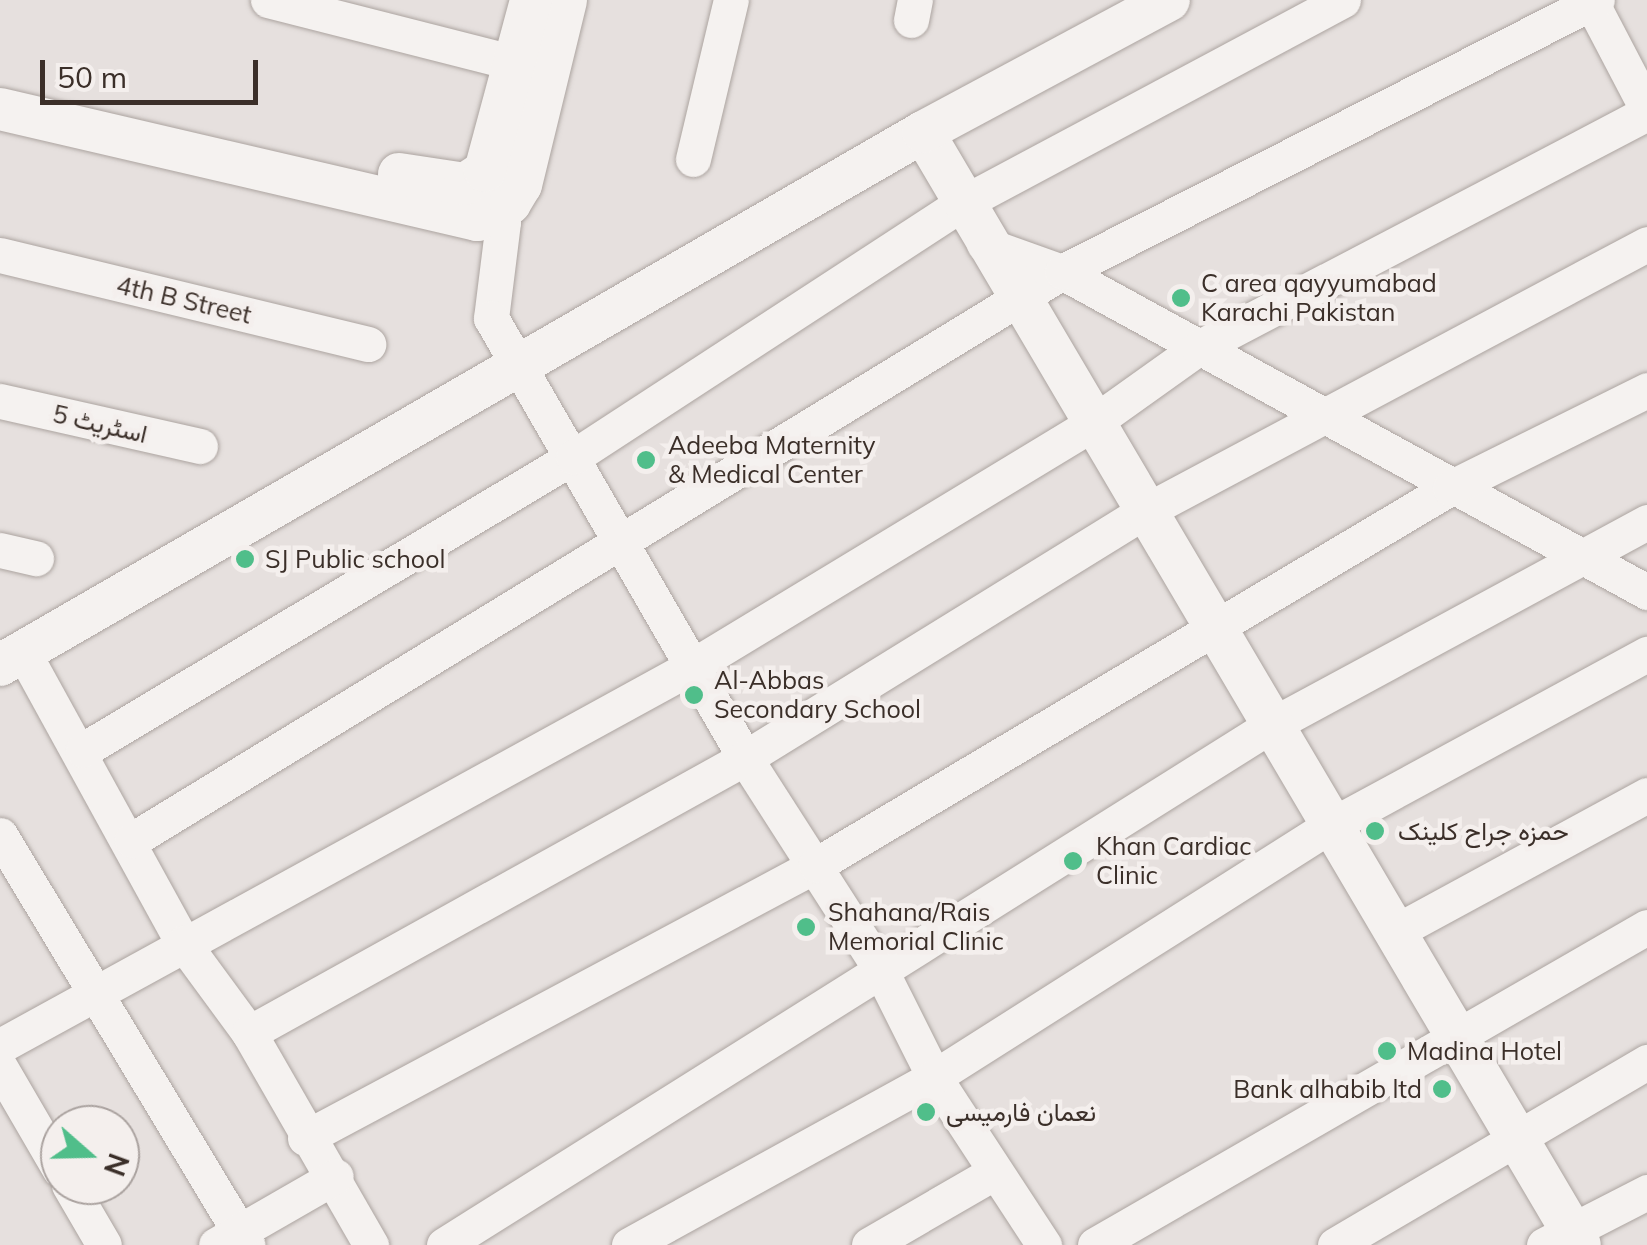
<!DOCTYPE html>
<html>
<head>
<meta charset="utf-8">
<style>
  body { margin:0 }
  #map { position:relative; width:1647px; height:1245px; overflow:hidden; background:#e6e0de; font-family:Mulish,Vazirmatn,sans-serif }
  div>[style] { position:absolute }
  .roads { filter:drop-shadow(0 0 2px #aca4a0) drop-shadow(0 0 2px #aca4a0) }
  .minor>* { height:35px; margin:-17.5px; padding:0 17.5px; transform-origin:17.5px; border-radius:17.5px; background:#f5f2f0 }
  .tertiary>* { height:42px; margin:-21px; padding:0 21px; transform-origin:21px; border-radius:21px; background:#f5f2f0 }
  .dots>* { width:28px; height:28px; translate:-50% -50%; box-sizing:border-box; border:5px solid #f4efed; border-radius:50% }
  span { translate:-50% -50%; white-space:nowrap; text-align:center; line-height:1.15; -webkit-text-stroke:9px #f4efed; paint-order:stroke }
  .poi-label { font-size:25px; color:#3b2f29 }
  .left { translate:0 -50%; text-align:left }
  .right { translate:-100% -50%; text-align:right }
  .street-label { font-size:25px; color:#3b2f29 }
  .north { position:absolute; left:40px; top:1105px; width:100px; height:100px; box-sizing:border-box; background:#f4efed; border:2px solid #aaa29f; border-radius:50%; rotate:110deg; font-size:28px; font-weight:700; line-height:40px; text-align:center; color:#3b2f29 }
  .north::after { content:''; display:block; margin:auto; width:35px; height:45px; background:#50be8a; clip-path:polygon(50% 0,100% 100%,50% 72%,0 100%) }
  .scale { position:absolute; left:40px; top:60px; width:218px; height:45px; box-sizing:border-box; border:5px solid #3b2f29; border-top:0; padding-left:12px; font-size:30px; line-height:35px; white-space:nowrap; color:#3b2f29; -webkit-text-stroke:8px #f4efed; paint-order:stroke }
</style>
</head>
<body>
<div id="map">
  <div class="roads">
    <div class="minor">
      <i style="left:268px;top:0;width:255px;rotate:14.3deg"></i>
      <i style="left:1590px;top:0;width:123px;rotate:62.4deg"></i>
      <i style="left:911px;top:20px;width:20px;rotate:-79deg"></i>
      <i style="left:693px;top:159px;width:163px;rotate:-76.6deg"></i>
      <i style="left:484px;top:191px;width:36px;rotate:58deg"></i>
      <i style="left:503px;top:222px;width:97px;rotate:97.1deg"></i>
      <i style="left:491px;top:318px;width:508px;rotate:60deg"></i>
      <i style="left:745px;top:758px;width:248px;rotate:57.3deg"></i>
      <i style="left:879px;top:967px;width:123px;rotate:63.4deg"></i>
      <i style="left:934px;top:1077px;width:201px;rotate:56.8deg"></i>
      <i style="left:984px;top:244px;width:83px;rotate:19.7deg"></i>
      <i style="left:1062px;top:272px;width:667px;rotate:28.68deg"></i>
      <i style="left:0;top:255px;width:379px;rotate:13.6deg"></i>
      <i style="left:0;top:401px;width:205px;rotate:12.7deg"></i>
      <i style="left:0;top:550px;width:37px;rotate:13deg"></i>
      <i style="left:23px;top:652px;width:332px;rotate:61.2deg"></i>
      <i style="left:183px;top:943px;width:112px;rotate:53.7deg"></i>
      <i style="left:249px;top:1033px;width:245px;rotate:60.1deg"></i>
      <i style="left:83px;top:750px;width:571px;rotate:-30.88deg"></i>
      <i style="left:573px;top:457px;width:463px;rotate:-33.1deg"></i>
      <i style="left:961px;top:204px;width:433px;rotate:-28.1deg"></i>
      <i style="left:0;top:835px;width:479px;rotate:58.9deg"></i>
      <i style="left:132px;top:840px;width:1090px;rotate:-31.41deg"></i>
      <i style="left:1062px;top:272px;width:600px;rotate:-26.95deg"></i>
      <i style="left:1393px;top:933px;width:289px;rotate:-28.5deg"></i>
      <i style="left:249px;top:1033px;width:567px;rotate:-29.01deg"></i>
      <i style="left:745px;top:758px;width:467px;rotate:-31.7deg"></i>
      <i style="left:1142px;top:513px;width:572px;rotate:-28.04deg"></i>
      <i style="left:0;top:1046px;width:788px;rotate:-28.74deg"></i>
      <i style="left:691px;top:667px;width:467px;rotate:-31.2deg"></i>
      <i style="left:1090px;top:425px;width:133px;rotate:-35.5deg"></i>
      <i style="left:1198px;top:348px;width:507px;rotate:-27.63deg"></i>
      <i style="left:0;top:1067px;width:119px;rotate:59.8deg"></i>
      <i style="left:305px;top:1138px;width:579px;rotate:-28.11deg"></i>
      <i style="left:816px;top:865px;width:738px;rotate:-30.74deg"></i>
      <i style="left:1450px;top:488px;width:220px;rotate:-26.4deg"></i>
      <i style="left:69px;top:1185px;width:69px;rotate:59.7deg"></i>
      <i style="left:216px;top:1245px;width:138px;rotate:-29.9deg"></i>
      <i style="left:444px;top:1245px;width:976px;rotate:-32.14deg"></i>
      <i style="left:1270px;top:726px;width:429px;rotate:-28.4deg"></i>
      <i style="left:629px;top:1245px;width:348px;rotate:-28.8deg"></i>
      <i style="left:934px;top:1077px;width:469px;rotate:-32.4deg"></i>
      <i style="left:1330px;top:826px;width:361px;rotate:-28.5deg"></i>
      <i style="left:869px;top:1245px;width:146px;rotate:-30.1deg"></i>
      <i style="left:1095px;top:1245px;width:637px;rotate:-29.95deg"></i>
      <i style="left:1335px;top:1245px;width:362px;rotate:-30.4deg"></i>
      <i style="left:1544px;top:1245px;width:116px;rotate:-27.2deg"></i>
    </div>
    <div class="tertiary">
      <i style="left:0;top:109px;width:490px;rotate:13.1deg"></i>
      <i style="left:477px;top:220px;width:37px;rotate:-27deg"></i>
      <i style="left:510px;top:203px;width:21px;rotate:-59deg"></i>
      <i style="left:521px;top:185px;width:190px;rotate:-76.3deg"></i>
      <i style="left:923px;top:132px;width:1292px;rotate:59.45deg"></i>
      <i style="left:399px;top:174px;width:67px;rotate:8.6deg"></i>
      <i style="left:465px;top:184px;width:24px;rotate:-33deg"></i>
      <i style="left:485px;top:171px;width:177px;rotate:-74.9deg"></i>
      <i style="left:0;top:665px;width:1066px;rotate:-30deg"></i>
      <i style="left:923px;top:132px;width:279px;rotate:-28.2deg"></i>
    </div>
  </div>
  <div class="dots">
    <i style="left:1181px;top:298px;background:#50be8a"></i>
    <i style="left:646px;top:460px;background:#50be8a"></i>
    <i style="left:245px;top:559px;background:#50be8a"></i>
    <i style="left:694px;top:695px;background:#50be8a"></i>
    <i style="left:1375px;top:831px;background:#50be8a"></i>
    <i style="left:1073px;top:861px;background:#50be8a"></i>
    <i style="left:806px;top:927px;background:#50be8a"></i>
    <i style="left:1387px;top:1051px;background:#50be8a"></i>
    <i style="left:1442px;top:1089px;background:#50be8a"></i>
    <i style="left:926px;top:1112px;background:#50be8a"></i>
  </div>
  <div class="poi-label">
    <span class="left" style="left:1201px;top:298px">C area qayyumabad<br>Karachi Pakistan</span>
    <span class="left" style="left:668px;top:460px">Adeeba Maternity<br>&amp; Medical Center</span>
    <span class="left" style="left:265px;top:559px">SJ Public school</span>
    <span class="left" style="left:714px;top:695px">Al-Abbas<br>Secondary School</span>
    <span class="left" style="left:1398px;top:831px">حمزہ جراح کلینک</span>
    <span class="left" style="left:1096px;top:861px">Khan Cardiac<br>Clinic</span>
    <span class="left" style="left:828px;top:927px">Shahana/Rais<br>Memorial Clinic</span>
    <span class="left" style="left:1407px;top:1051px">Madina Hotel</span>
    <span class="right" style="left:1422px;top:1089px">Bank alhabib ltd</span>
    <span class="left" style="left:946px;top:1112px">نعمان فارمیسی</span>
  </div>
  <div class="street-label">
    <span style="left:184px;top:300px;rotate:13deg">4th B Street</span>
    <span style="left:100px;top:424px;rotate:13deg">اسٹریٹ 5</span>
  </div>
  <div class="north">N</div>
  <div class="scale">50 m</div>
</div>
</body>
</html>
